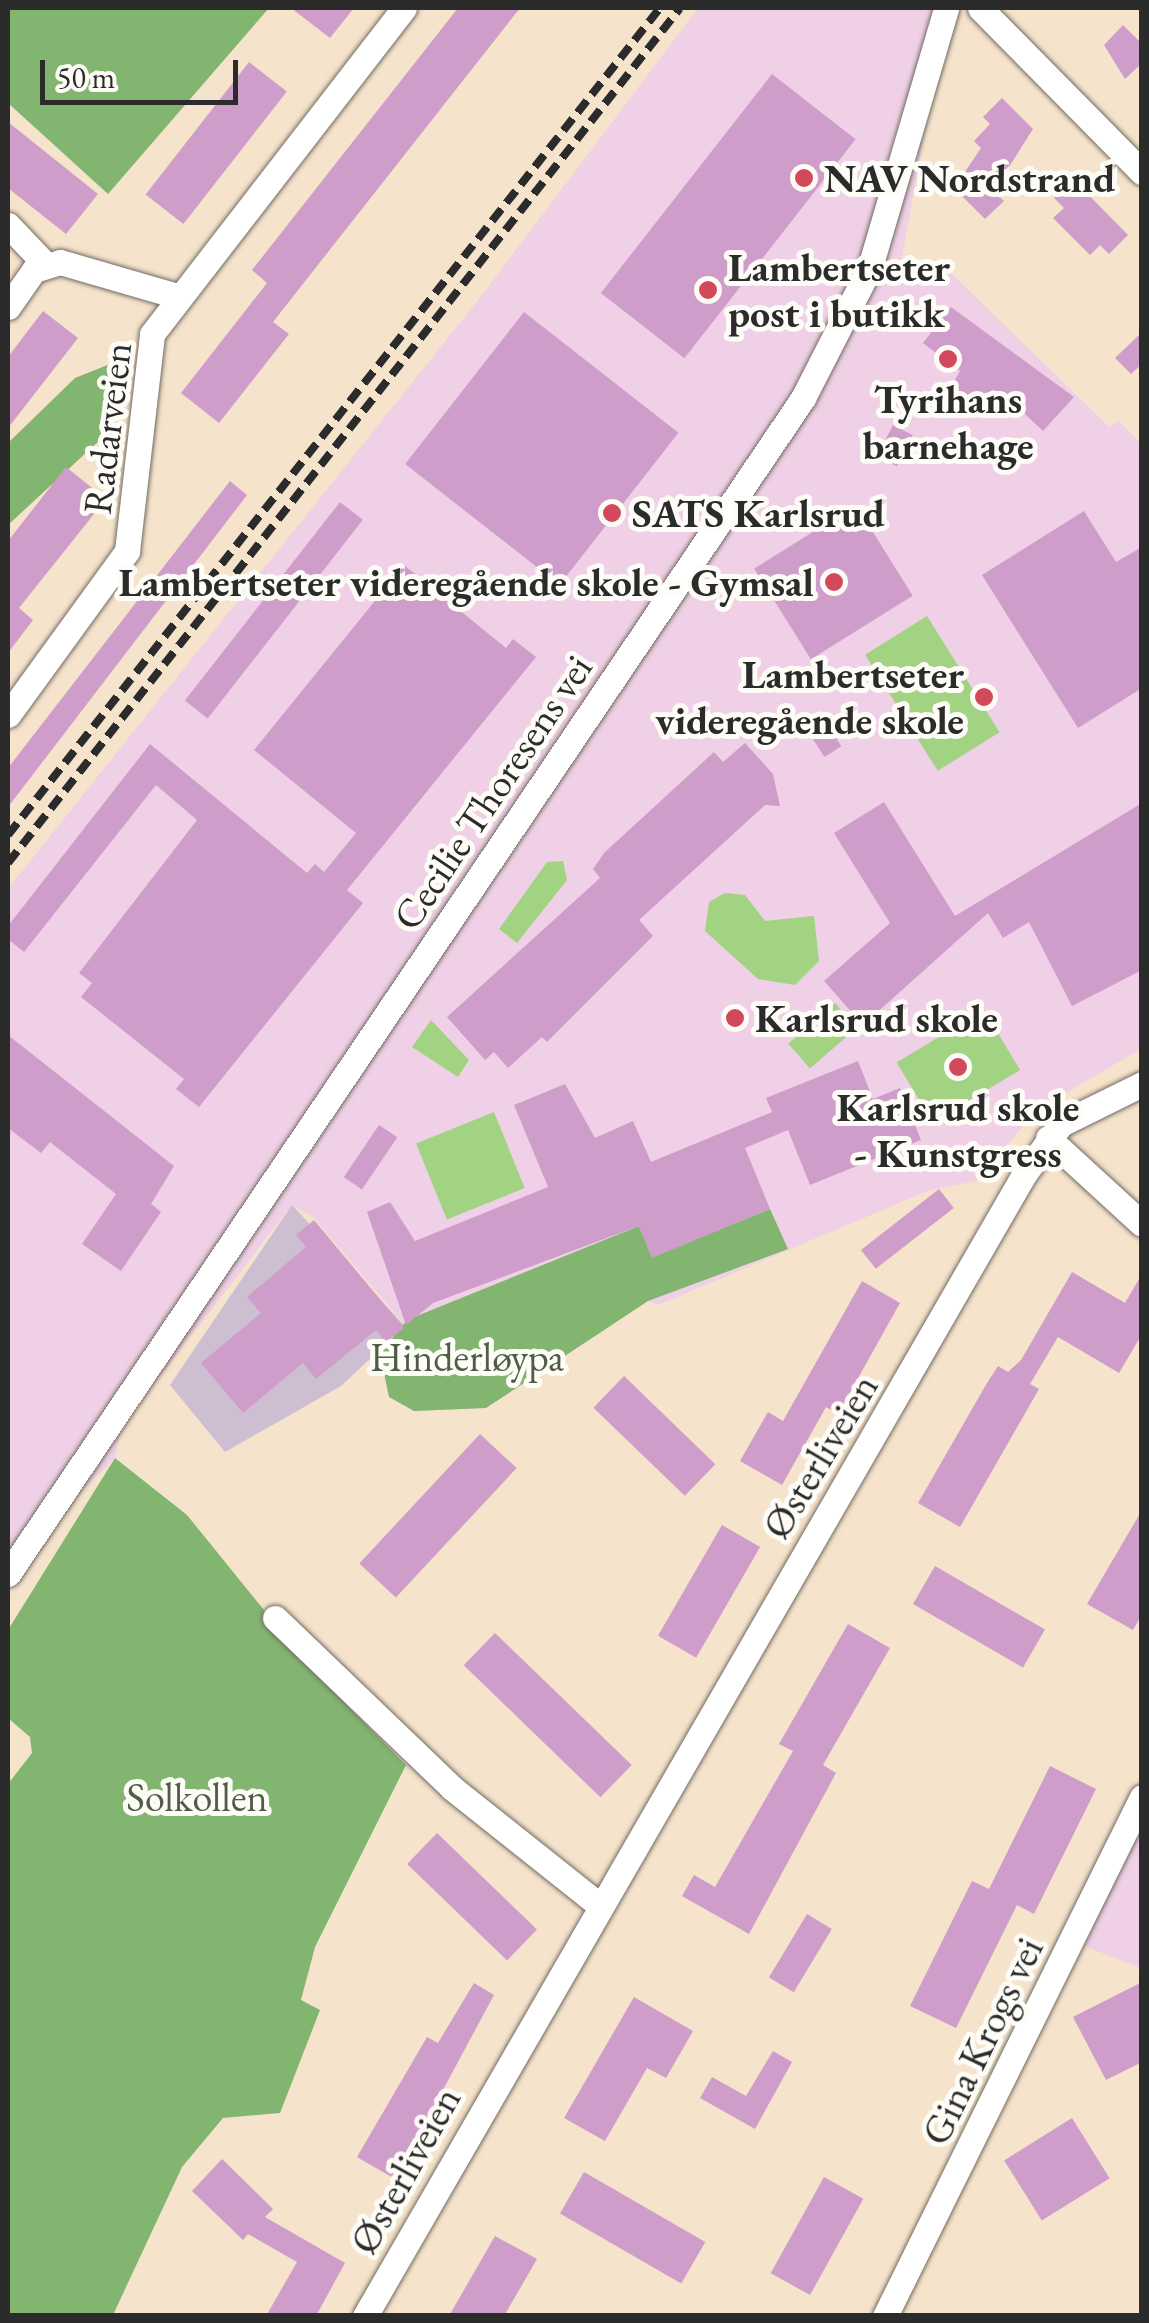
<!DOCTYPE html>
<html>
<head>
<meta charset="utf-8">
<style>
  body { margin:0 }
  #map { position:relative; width:1149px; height:2323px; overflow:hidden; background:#f5e3cb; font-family:"EB Garamond",serif }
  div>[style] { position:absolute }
  .built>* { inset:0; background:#efd0e6 }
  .industrial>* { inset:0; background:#cdbed2 }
  .green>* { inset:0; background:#a2d382; transform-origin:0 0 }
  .forest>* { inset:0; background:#81b570 }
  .building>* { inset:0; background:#cf9dc9; transform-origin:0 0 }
  .roads { filter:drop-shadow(0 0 2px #726b63) drop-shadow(0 0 2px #726b63) }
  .minor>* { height:25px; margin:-12.5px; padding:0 12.5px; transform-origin:12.5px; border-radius:12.5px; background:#fff }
  .rail>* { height:8px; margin-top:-4px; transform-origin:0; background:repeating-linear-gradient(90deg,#2b2b2b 0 15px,transparent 0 23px) }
  .dots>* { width:28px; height:28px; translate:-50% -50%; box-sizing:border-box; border:5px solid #fdfcf7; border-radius:50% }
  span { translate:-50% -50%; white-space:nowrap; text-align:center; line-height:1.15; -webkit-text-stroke:10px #fdfcf7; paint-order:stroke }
  .poi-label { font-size:40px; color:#2b2b2b; font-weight:700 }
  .left { translate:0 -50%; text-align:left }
  .right { translate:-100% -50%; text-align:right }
  .street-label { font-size:40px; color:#2b2b2b }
  .park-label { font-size:40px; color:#4f5d45 }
  .frame { position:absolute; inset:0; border:10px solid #2b2b2b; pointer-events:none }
  .scale { position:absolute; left:40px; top:60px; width:198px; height:45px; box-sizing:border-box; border:5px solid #2b2b2b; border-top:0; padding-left:12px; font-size:30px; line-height:35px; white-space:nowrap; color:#2b2b2b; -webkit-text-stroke:8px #fdfcf7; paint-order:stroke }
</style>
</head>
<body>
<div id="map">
  <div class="built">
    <i style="clip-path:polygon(698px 8px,947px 8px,898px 279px,951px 273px,1109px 427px,1119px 421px,1141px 444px,1141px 1049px,1038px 1109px,976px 1181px,930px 1190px,658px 1305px,648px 1301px,486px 1408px,414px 1411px,389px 1397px,380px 1354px,405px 1325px,313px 1217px,292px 1205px,121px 1427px,115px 1458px,8px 1563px,8px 889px,486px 290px)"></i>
    <i style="clip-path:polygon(1141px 1815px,1141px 1968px,1068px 1940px)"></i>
  </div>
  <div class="industrial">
    <i style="clip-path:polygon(292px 1205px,405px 1326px,341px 1386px,225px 1452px,170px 1385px)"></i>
  </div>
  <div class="green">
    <i style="left:927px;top:616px;width:137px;height:73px;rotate:58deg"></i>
    <i style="clip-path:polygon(563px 861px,567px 880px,517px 943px,499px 929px,547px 862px)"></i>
    <i style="clip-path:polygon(725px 893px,745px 895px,765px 921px,814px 916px,819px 961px,795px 985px,758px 979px,705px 931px,709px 902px)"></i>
    <i style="left:835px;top:1003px;width:33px;height:62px;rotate:49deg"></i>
    <i style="left:984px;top:1010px;width:70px;height:102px;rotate:59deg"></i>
    <i style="clip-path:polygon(431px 1020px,469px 1060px,458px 1077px,412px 1047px)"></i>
    <i style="left:494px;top:1112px;width:82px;height:84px;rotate:68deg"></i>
  </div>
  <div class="forest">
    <i style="clip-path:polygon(8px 8px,269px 8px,108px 194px,8px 103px)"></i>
    <i style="clip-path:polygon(110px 364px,102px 438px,8px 525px,8px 443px,75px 378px)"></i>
    <i style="clip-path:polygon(770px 1209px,788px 1249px,648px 1301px,486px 1408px,414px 1411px,389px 1397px,380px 1354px,407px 1320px,639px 1226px,652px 1257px)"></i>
    <i style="clip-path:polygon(115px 1458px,187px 1515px,315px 1673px,406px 1765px,315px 1947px,301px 2000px,320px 2010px,280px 2113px,223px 2118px,182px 2167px,113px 2315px,8px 2315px,8px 1784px,32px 1753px,30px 1737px,8px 1718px,8px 1630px)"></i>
  </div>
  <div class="building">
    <i style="clip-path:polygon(291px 8px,354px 8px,330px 38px)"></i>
    <i style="clip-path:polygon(458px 8px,520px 8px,273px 322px,289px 334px,219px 423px,181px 393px,267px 283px,252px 270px)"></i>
    <i style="clip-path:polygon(1123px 25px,1142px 44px,1142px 63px,1125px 79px,1104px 45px)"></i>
    <i style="left:249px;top:62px;width:48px;height:168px;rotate:38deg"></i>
    <i style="left:772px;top:74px;width:106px;height:278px;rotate:38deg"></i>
    <i style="clip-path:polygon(1002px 98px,1033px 129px,1007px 170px,1014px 177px,997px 194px,1004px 201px,985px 219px,954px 188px,981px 148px,974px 141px,990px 124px,983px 117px)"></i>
    <i style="clip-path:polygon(8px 122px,98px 194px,66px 234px,8px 188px)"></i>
    <i style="clip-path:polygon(1073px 179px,1128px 235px,1109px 254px,1100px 245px,1090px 255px,1053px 218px,1064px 208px,1054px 198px)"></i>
    <i style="clip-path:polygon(951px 307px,1074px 397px,1043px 431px,1013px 403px,1004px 417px,951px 387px,960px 371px,923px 343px)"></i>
    <i style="clip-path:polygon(43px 311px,78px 338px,8px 428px,8px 357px)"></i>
    <i style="left:524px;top:312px;width:196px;height:193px;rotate:38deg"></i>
    <i style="clip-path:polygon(1142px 332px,1142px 364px,1131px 374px,1115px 358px)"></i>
    <i style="left:893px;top:425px;width:22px;height:35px;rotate:27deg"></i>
    <i style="clip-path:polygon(66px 467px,106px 499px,19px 608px,33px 620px,8px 653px,8px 541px)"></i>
    <i style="clip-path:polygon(230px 481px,247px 495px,8px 807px,8px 768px)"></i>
    <i style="left:340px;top:502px;width:29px;height:252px;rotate:38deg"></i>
    <i style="left:856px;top:505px;width:107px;height:120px;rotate:58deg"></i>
    <i style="clip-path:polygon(1084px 511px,1116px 562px,1142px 547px,1142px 688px,1078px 728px,982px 575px)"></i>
    <i style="clip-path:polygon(404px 565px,506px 648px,513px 639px,536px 657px,347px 890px,363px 903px,199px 1107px,176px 1089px,184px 1079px,81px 997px,92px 983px,79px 973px,197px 820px,156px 785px,24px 952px,8px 939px,8px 926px,150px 744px,307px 873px,315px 864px,324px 872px,356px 833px,254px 750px)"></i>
    <i style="left:825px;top:721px;width:30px;height:20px;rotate:57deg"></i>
    <i style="clip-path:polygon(745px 743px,773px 774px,780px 806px,765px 805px,639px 920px,653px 936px,547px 1042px,542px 1037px,508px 1068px,494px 1052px,485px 1060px,447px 1017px,600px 878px,593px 869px,604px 853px,714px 752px,723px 762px)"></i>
    <i style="clip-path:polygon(884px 802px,955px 916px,1142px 803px,1142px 970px,1072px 1006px,1029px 922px,1003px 938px,988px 913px,863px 1025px,824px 981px,890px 923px,834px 833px)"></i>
    <i style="clip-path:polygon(8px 1035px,174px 1166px,151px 1204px,161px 1212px,121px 1271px,82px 1244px,116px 1194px,50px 1142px,41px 1153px,8px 1128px)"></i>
    <i style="clip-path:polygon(858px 1061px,873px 1099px,900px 1088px,921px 1140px,810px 1185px,788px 1130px,745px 1148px,770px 1209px,652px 1258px,639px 1226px,433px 1303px,406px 1325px,367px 1212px,390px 1202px,415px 1241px,548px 1187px,514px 1105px,565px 1084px,595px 1138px,633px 1121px,651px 1162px,772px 1112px,766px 1098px)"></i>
    <i style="left:379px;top:1125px;width:22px;height:63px;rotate:34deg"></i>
    <i style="left:939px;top:1189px;width:24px;height:99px;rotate:52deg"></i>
    <i style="clip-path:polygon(314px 1220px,404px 1328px,386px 1342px,376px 1330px,316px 1379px,303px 1363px,243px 1413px,201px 1363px,261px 1313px,247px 1297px,306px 1247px,296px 1235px)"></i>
    <i style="clip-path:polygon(1072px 1272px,1125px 1303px,1142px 1274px,1142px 1334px,1119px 1373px,1058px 1337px,1030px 1384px,1039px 1389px,960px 1527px,918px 1503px,987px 1383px,998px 1366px,1008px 1372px,1021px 1360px)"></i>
    <i style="clip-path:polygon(862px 1281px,900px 1303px,838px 1414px,826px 1407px,782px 1485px,740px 1461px,768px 1412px,783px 1421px)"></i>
    <i style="left:624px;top:1376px;width:127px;height:44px;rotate:44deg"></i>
    <i style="left:480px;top:1434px;width:50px;height:177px;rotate:43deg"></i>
    <i style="clip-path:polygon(1142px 1510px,1142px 1614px,1133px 1630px,1087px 1604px)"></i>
    <i style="left:722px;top:1525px;width:44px;height:128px;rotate:30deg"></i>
    <i style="left:935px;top:1566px;width:127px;height:44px;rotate:30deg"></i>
    <i style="clip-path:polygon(848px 1624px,890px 1648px,823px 1765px,836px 1773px,749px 1934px,682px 1896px,694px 1875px,715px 1887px,793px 1751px,779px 1744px)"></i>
    <i style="left:495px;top:1633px;width:190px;height:45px;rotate:44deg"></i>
    <i style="clip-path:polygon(1050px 1766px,1096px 1789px,1034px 1914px,1017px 1905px,956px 2028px,910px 2006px,972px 1881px,989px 1889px)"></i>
    <i style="left:437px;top:1833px;width:139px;height:43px;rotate:44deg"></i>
    <i style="left:807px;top:1914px;width:29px;height:74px;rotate:31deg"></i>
    <i style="clip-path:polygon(1142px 1982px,1142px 2062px,1106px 2080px,1073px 2017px)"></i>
    <i style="clip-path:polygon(474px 1983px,494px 1995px,395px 2179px,357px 2157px,427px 2037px,438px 2043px)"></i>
    <i style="clip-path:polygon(634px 1997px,693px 2031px,666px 2078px,647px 2068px,605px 2141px,564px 2118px)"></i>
    <i style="clip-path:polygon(773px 2051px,792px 2062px,755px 2129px,700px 2098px,712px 2077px,746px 2096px)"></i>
    <i style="left:1072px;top:2118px;width:71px;height:80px;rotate:58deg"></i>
    <i style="clip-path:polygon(222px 2159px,273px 2209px,265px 2217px,345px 2263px,316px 2316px,266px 2316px,297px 2262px,248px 2234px,243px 2240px,192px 2191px)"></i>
    <i style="left:584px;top:2172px;width:140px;height:48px;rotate:30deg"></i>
    <i style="left:824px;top:2177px;width:45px;height:110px;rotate:29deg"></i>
    <i style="clip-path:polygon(495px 2236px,537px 2259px,504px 2316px,449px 2316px)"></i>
  </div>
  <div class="roads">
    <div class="minor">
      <i style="left:980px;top:8px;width:231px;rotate:45.4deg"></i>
      <i style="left:8px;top:225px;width:54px;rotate:46.5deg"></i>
      <i style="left:8px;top:307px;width:45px;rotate:-54.9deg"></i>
      <i style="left:34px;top:270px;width:27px;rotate:-17deg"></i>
      <i style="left:60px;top:262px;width:122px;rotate:16.2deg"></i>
      <i style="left:8px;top:715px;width:203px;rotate:-54deg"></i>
      <i style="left:127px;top:551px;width:218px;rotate:-83.4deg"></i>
      <i style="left:152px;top:334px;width:412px;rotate:-52.3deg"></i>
      <i style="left:1048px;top:1138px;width:127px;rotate:42.5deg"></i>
      <i style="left:8px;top:1574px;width:1420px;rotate:-55.94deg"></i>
      <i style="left:803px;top:398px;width:147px;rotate:-62.9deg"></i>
      <i style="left:870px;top:267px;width:270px;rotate:-73.6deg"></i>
      <i style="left:275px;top:1618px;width:245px;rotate:43.8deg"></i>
      <i style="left:452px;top:1788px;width:188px;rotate:38.5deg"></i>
      <i style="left:365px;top:2316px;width:1320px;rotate:-60deg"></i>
      <i style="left:1025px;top:1173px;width:61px;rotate:-53.7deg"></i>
      <i style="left:1061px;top:1124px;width:90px;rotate:-26.3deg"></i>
      <i style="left:885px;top:2316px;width:579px;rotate:-63.66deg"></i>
    </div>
  </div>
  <div class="rail">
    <i style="left:8px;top:835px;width:1053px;rotate:-51.75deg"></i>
    <i style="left:8px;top:863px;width:1087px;rotate:-51.83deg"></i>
  </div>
  <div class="dots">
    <i style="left:804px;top:178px;background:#d1495b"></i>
    <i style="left:708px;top:290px;background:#d1495b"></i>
    <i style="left:948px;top:359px;background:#d1495b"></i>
    <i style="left:612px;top:513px;background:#d1495b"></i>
    <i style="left:834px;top:582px;background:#d1495b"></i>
    <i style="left:984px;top:697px;background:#d1495b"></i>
    <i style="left:735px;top:1018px;background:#d1495b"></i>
    <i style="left:958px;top:1067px;background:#d1495b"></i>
  </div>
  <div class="poi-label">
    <span class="left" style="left:824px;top:178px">NAV Nordstrand</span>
    <span class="left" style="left:728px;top:290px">Lambertseter<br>post i butikk</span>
    <span style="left:948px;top:422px">Tyrihans<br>barnehage</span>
    <span class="left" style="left:632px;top:513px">SATS Karlsrud</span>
    <span class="right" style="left:814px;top:582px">Lambertseter videregående skole - Gymsal</span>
    <span class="right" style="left:964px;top:697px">Lambertseter<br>videregående skole</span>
    <span class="left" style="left:755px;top:1018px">Karlsrud skole</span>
    <span style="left:958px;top:1130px">Karlsrud skole<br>- Kunstgress</span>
  </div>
  <div class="street-label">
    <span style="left:107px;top:428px;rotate:-83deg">Radarveien</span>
    <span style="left:492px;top:792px;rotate:-56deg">Cecilie Thoresens vei</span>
    <span style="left:820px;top:1456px;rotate:-59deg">Østerliveien</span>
    <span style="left:982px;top:2041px;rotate:-64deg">Gina Krogs vei</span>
    <span style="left:405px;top:2170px;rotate:-61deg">Østerliveien</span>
  </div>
  <div class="park-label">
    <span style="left:467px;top:1357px">Hinderløypa</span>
    <span style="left:197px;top:1797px">Solkollen</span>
  </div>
  <div class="frame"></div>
  <div class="scale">50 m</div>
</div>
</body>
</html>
